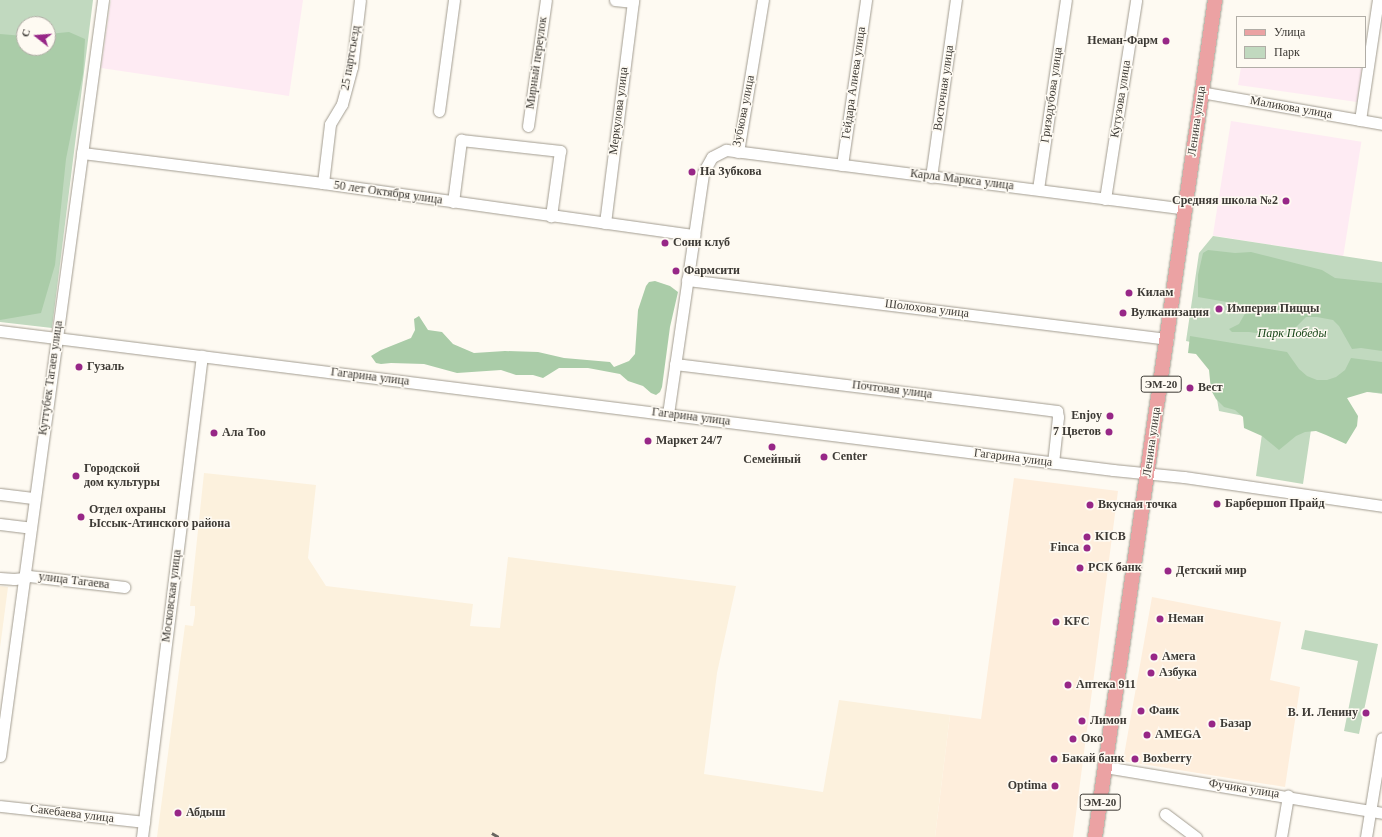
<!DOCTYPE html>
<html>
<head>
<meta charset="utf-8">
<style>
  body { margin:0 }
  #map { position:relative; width:1382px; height:837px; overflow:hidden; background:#fefaf2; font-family:"Times New Roman",serif }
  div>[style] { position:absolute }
  .commercial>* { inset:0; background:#feeedc }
  .built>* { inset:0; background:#fcf1dd }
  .education>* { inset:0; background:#feebf3; transform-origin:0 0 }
  .green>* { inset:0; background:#c1d9bf }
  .forest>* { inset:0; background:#aacca8 }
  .roads { filter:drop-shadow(0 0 1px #a29c90) drop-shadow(0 0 1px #a29c90) }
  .minor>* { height:11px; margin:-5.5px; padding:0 5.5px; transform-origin:5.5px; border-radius:5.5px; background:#fff }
  .major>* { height:14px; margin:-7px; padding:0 7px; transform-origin:7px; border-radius:7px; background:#eba2a3 }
  .rail>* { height:2.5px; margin-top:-1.25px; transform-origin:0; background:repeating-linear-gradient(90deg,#68655f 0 8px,transparent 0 12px) }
  .dots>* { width:11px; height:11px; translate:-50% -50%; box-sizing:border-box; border:2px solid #fefaf2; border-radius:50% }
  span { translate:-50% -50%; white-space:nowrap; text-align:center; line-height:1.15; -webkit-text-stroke:3px #fefaf2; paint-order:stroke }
  .shield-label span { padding:1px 3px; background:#fefaf2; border:1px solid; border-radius:3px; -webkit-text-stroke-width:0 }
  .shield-label { font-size:11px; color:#3d3a35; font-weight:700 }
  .poi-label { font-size:12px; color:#3d3a35; font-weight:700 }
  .right { translate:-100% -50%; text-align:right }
  .left { translate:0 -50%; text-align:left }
  .street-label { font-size:12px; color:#3d3a35 }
  .park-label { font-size:12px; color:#184719; font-style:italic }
  .legend { position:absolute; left:1236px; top:16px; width:130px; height:52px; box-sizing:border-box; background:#fefaf2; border:1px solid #b1ada6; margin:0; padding:5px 7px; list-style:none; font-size:12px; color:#3d3a35 }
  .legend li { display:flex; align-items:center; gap:8px; height:20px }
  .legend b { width:20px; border:1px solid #b1ada6 }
  .north { position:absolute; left:16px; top:16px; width:40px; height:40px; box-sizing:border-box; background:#fefaf2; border:1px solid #b1ada6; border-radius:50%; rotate:287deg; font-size:11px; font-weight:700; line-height:16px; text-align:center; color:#3d3a35 }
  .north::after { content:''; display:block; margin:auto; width:14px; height:18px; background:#972787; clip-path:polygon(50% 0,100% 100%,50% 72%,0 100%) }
</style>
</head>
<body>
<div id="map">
  <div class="commercial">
    <i style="clip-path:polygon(1014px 478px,1118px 491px,1073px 837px,935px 837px,950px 715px,981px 719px)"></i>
    <i style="clip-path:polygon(1152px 597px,1281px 622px,1270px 680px,1300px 687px,1285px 787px,1123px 761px)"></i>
  </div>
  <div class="built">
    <i style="clip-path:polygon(204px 473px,316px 485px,308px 558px,326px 586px,473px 604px,470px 626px,500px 628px,508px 557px,736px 586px,717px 673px,704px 774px,823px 792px,839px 700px,950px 715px,935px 837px,157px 837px,185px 625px,193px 626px,195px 614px,195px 606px,190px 606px)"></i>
    <i style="clip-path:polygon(0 586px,8px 587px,0 648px)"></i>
  </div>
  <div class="education">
    <i style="clip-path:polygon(111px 0,303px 0,289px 96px,101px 68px)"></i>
    <i style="clip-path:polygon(1241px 67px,1362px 67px,1357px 102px,1238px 85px)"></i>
    <i style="left:1231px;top:121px;width:132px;height:116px;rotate:9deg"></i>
  </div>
  <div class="green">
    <i style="clip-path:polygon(evenodd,0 0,93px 0,52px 328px,0 322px,0 0,24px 24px,48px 24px,48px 48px,24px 48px,24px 24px)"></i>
    <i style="clip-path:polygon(1213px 236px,1382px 262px,1382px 394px,1358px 390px,1312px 423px,1303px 484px,1256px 476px,1264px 420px,1219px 411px,1208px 346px,1186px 341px,1199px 253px)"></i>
    <i style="clip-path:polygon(1305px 630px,1378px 644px,1359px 734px,1344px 731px,1358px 661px,1301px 649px)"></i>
  </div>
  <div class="forest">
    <i style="clip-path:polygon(69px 32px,85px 39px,83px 74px,66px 159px,55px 265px,41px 313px,0 320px,0 34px,24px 36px,24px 48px,48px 48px,48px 34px)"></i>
    <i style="clip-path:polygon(1208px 250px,1235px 253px,1251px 252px,1322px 270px,1335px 278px,1382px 283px,1382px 351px,1361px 348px,1352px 349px,1339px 326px,1333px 320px,1317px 317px,1306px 317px,1293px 330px,1270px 335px,1249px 332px,1232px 332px,1229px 329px,1239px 324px,1247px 310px,1244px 305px,1198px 297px,1198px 275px,1203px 253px)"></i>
    <i style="clip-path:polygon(655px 281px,670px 286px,678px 292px,670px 327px,662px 387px,660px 392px,656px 395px,651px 393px,643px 386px,628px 381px,620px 374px,588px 368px,559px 368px,543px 378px,533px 375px,516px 375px,501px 370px,457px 373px,424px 364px,391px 363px,381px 364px,376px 363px,371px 356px,381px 350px,411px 338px,415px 330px,414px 319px,419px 316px,428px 330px,442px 332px,453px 344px,474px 353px,505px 351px,538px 352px,564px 358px,610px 362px,614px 367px,629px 361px,635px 354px,638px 310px,646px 286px,649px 282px)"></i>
    <i style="clip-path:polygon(1190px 336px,1287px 352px,1299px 369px,1307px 376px,1317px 380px,1327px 380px,1336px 377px,1345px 370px,1351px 358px,1382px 362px,1382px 393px,1367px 392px,1347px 398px,1358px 416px,1357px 426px,1346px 444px,1326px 435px,1316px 431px,1305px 432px,1296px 436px,1279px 450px,1262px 436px,1244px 428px,1243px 417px,1235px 410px,1224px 407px,1216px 399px,1211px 390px,1209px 370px,1196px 354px,1188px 353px)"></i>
  </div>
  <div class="roads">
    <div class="minor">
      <i style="left:615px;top:0;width:18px;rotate:6deg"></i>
      <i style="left:1201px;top:92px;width:184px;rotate:10deg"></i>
      <i style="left:439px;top:111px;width:112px;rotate:-82.3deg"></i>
      <i style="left:1360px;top:120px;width:121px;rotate:-81.5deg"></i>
      <i style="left:528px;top:126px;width:127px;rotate:-81.9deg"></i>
      <i style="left:738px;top:152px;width:154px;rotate:-80.7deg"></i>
      <i style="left:82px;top:153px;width:243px;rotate:7.1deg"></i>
      <i style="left:323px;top:183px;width:375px;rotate:8deg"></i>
      <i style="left:842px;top:165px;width:167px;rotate:-81.7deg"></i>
      <i style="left:931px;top:177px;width:179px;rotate:-82deg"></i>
      <i style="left:323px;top:183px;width:59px;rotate:-83.2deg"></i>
      <i style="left:330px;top:124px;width:23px;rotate:-59deg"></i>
      <i style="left:342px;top:104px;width:38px;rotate:-75deg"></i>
      <i style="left:352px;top:67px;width:67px;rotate:-83.2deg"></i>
      <i style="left:1038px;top:189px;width:191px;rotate:-81.6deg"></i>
      <i style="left:1105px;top:199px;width:201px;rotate:-81.1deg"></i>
      <i style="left:453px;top:202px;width:63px;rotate:-82.6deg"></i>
      <i style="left:461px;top:140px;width:100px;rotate:6.3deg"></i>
      <i style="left:560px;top:151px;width:66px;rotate:97.9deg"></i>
      <i style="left:605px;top:223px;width:225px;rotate:-82.8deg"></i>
      <i style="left:687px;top:280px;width:484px;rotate:7deg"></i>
      <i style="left:0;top:331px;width:1122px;rotate:7.12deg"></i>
      <i style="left:1113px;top:470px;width:71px;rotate:5.6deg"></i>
      <i style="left:1184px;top:477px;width:200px;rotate:8.3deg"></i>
      <i style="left:675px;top:364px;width:385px;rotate:7deg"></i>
      <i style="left:1057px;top:411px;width:6px;rotate:81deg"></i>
      <i style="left:1058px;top:417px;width:46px;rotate:96.2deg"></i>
      <i style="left:668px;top:414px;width:244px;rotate:-81.7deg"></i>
      <i style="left:703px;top:173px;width:18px;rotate:-61deg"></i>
      <i style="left:712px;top:157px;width:16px;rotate:-27deg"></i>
      <i style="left:726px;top:150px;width:462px;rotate:7.3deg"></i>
      <i style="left:0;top:494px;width:35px;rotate:7deg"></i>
      <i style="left:0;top:524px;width:31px;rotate:7deg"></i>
      <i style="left:0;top:578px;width:14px;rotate:4deg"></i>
      <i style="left:14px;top:579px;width:10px;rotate:-6deg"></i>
      <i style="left:24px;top:578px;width:5px;rotate:-22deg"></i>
      <i style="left:29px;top:576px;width:96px;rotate:6.6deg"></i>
      <i style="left:0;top:756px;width:763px;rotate:-82.24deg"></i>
      <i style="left:1105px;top:767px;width:281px;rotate:9.4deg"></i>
      <i style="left:0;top:806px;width:145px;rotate:6.3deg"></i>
      <i style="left:1165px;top:814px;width:39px;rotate:37deg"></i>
      <i style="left:142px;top:837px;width:485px;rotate:-82.9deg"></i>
      <i style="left:1281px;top:837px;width:42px;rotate:-80.3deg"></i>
      <i style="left:1366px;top:837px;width:100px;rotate:-80.8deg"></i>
    </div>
    <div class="major">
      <i style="left:1095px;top:837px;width:846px;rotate:-81.84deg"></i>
    </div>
  </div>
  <div class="rail">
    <i style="left:492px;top:833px;width:8px;rotate:30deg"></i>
  </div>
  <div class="dots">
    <i style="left:1166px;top:41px;background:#972787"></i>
    <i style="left:692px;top:172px;background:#972787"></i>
    <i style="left:1286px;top:201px;background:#972787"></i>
    <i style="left:665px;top:243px;background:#972787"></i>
    <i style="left:676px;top:271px;background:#972787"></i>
    <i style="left:1129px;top:293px;background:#972787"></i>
    <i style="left:1219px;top:309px;background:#972787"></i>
    <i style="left:1123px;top:313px;background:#972787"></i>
    <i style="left:79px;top:367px;background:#972787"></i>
    <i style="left:1190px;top:388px;background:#972787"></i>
    <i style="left:1110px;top:416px;background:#972787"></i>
    <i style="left:1109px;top:432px;background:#972787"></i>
    <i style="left:214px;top:433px;background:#972787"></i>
    <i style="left:648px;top:441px;background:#972787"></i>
    <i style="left:772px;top:447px;background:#972787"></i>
    <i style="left:824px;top:457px;background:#972787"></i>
    <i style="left:76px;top:476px;background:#972787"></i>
    <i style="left:1217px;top:504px;background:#972787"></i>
    <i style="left:1090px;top:505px;background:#972787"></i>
    <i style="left:81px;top:517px;background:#972787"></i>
    <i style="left:1087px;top:537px;background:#972787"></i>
    <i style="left:1087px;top:548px;background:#972787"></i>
    <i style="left:1080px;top:568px;background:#972787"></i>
    <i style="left:1168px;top:571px;background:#972787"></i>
    <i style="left:1160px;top:619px;background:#972787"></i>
    <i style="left:1056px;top:622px;background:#972787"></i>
    <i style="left:1154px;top:657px;background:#972787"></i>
    <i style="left:1151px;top:673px;background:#972787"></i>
    <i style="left:1068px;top:685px;background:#972787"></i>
    <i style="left:1141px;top:711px;background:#972787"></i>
    <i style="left:1366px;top:713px;background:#972787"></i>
    <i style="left:1082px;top:721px;background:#972787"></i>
    <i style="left:1212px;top:724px;background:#972787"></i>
    <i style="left:1147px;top:735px;background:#972787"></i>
    <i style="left:1073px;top:739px;background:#972787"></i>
    <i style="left:1054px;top:759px;background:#972787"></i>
    <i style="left:1135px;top:759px;background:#972787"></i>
    <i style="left:1055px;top:786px;background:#972787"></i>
    <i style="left:178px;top:813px;background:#972787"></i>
  </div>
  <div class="shield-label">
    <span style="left:1161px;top:384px">ЭМ-20</span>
    <span style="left:1100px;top:802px">ЭМ-20</span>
  </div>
  <div class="poi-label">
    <span class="right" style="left:1158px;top:41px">Неман-Фарм</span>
    <span class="left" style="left:700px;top:172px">На Зубкова</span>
    <span class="right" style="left:1278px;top:201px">Средняя школа №2</span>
    <span class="left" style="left:673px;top:243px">Сони клуб</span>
    <span class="left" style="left:684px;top:271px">Фармсити</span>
    <span class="left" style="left:1137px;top:293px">Килам</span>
    <span class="left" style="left:1227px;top:309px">Империя Пиццы</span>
    <span class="left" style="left:1131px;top:313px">Вулканизация</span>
    <span class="left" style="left:87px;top:367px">Гузаль</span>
    <span class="left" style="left:1198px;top:388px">Вест</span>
    <span class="right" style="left:1102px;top:416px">Enjoy</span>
    <span class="right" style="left:1101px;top:432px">7 Цветов</span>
    <span class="left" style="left:222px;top:433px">Ала Тоо</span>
    <span class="left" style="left:656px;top:441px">Маркет 24/7</span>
    <span class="left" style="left:832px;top:457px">Center</span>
    <span style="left:772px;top:460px">Семейный</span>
    <span class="left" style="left:84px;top:476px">Городской<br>дом культуры</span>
    <span class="left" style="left:1225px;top:504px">Барбершоп Прайд</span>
    <span class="left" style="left:1098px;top:505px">Вкусная точка</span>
    <span class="left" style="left:89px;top:517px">Отдел охраны<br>Ыссык-Атинского района</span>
    <span class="left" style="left:1095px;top:537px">KICB</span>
    <span class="right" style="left:1079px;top:548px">Finca</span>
    <span class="left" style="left:1088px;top:568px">РСК банк</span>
    <span class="left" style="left:1176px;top:571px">Детский мир</span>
    <span class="left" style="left:1168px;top:619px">Неман</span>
    <span class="left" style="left:1064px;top:622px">KFC</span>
    <span class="left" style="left:1162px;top:657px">Амега</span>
    <span class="left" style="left:1159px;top:673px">Азбука</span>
    <span class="left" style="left:1076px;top:685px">Аптека 911</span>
    <span class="left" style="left:1149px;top:711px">Фаик</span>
    <span class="right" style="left:1358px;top:713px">В. И. Ленину</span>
    <span class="left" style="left:1090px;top:721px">Лимон</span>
    <span class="left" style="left:1220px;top:724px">Базар</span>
    <span class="left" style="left:1155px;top:735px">AMEGA</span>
    <span class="left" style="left:1081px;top:739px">Око</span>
    <span class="left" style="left:1062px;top:759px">Бакай банк</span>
    <span class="left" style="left:1143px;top:759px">Boxberry</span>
    <span class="right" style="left:1047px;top:786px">Optima</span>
    <span class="left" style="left:186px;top:813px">Абдыш</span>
  </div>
  <div class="street-label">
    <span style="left:351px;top:58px;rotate:-80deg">25 партсъезд</span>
    <span style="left:537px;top:63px;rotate:-82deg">Мирный переулок</span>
    <span style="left:854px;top:83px;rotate:-82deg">Гейдара Алиева улица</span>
    <span style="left:944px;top:88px;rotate:-82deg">Восточная улица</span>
    <span style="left:1052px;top:95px;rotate:-82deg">Гризодубова улица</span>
    <span style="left:1121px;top:99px;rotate:-81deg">Кутузова улица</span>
    <span style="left:1291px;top:108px;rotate:10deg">Маликова улица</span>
    <span style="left:619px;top:111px;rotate:-83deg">Меркулова улица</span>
    <span style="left:744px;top:111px;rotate:-79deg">Зубкова улица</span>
    <span style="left:1197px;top:121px;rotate:-82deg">Ленина улица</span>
    <span style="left:962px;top:180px;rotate:7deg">Карла Маркса улица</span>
    <span style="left:388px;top:193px;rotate:8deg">50 лет Октября улица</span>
    <span style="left:927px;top:309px;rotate:7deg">Шолохова улица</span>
    <span style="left:370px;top:377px;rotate:7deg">Гагарина улица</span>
    <span style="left:51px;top:378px;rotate:-82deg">Куттубек Тагаев улица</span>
    <span style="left:892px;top:390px;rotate:7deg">Почтовая улица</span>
    <span style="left:691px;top:417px;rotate:7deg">Гагарина улица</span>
    <span style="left:1152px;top:442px;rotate:-82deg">Ленина улица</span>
    <span style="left:1013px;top:458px;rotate:7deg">Гагарина улица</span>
    <span style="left:74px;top:581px;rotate:7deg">улица Тагаева</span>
    <span style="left:172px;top:596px;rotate:-83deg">Московская улица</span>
    <span style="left:1244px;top:789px;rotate:9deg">Фучика улица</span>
    <span style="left:72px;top:814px;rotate:7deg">Сакебаева улица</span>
  </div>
  <div class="park-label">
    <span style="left:1292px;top:334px">Парк Победы</span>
  </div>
  <ul class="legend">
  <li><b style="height:5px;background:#eba2a3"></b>Улица</li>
  <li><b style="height:11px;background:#c1d9bf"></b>Парк</li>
  </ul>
  <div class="north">С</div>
</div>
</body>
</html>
